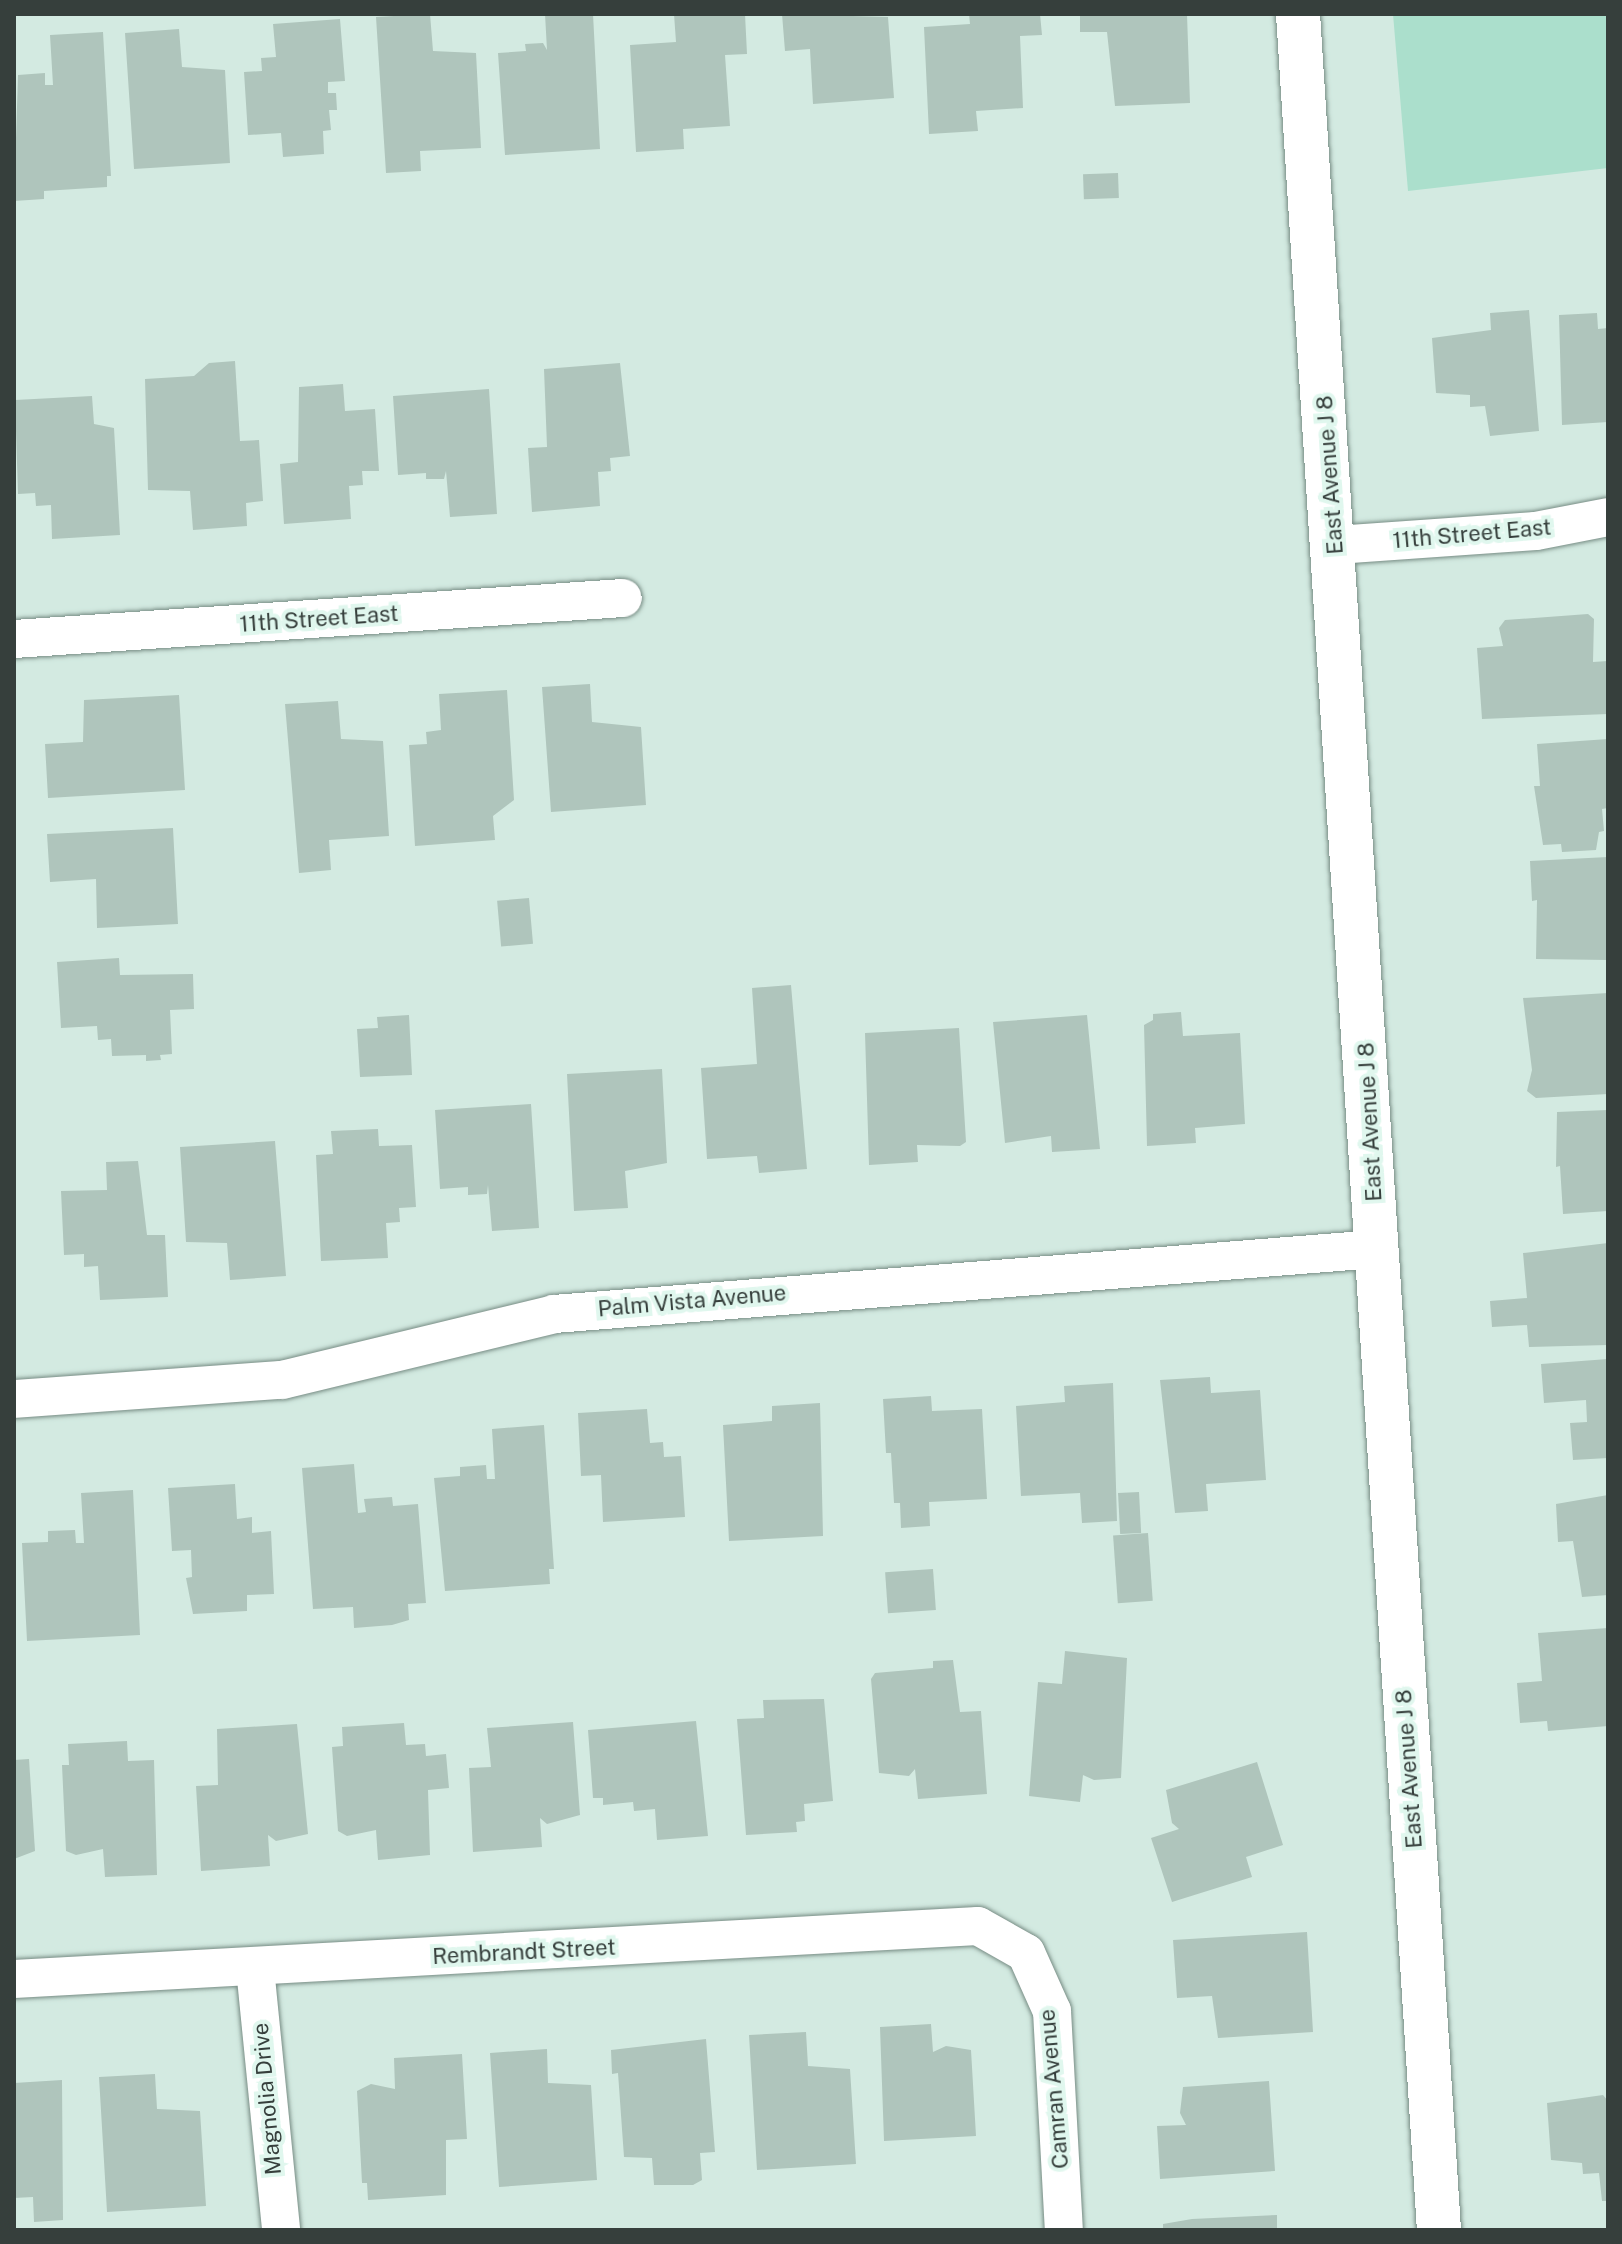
<!DOCTYPE html>
<html>
<head>
<meta charset="utf-8">
<style>
  body { margin:0 }
  #map { position:relative; width:1622px; height:2244px; overflow:hidden; background:#d3eae1; font-family:"Public Sans",sans-serif }
  div>[style] { position:absolute }
  .green>* { inset:0; background:#abdfcc }
  .building>* { inset:0; background:#afc5bc; transform-origin:0 0 }
  .roads { filter:drop-shadow(0 0 2px #778c84) drop-shadow(0 0 2px #778c84) }
  .street>* { height:38px; margin:-19px; padding:0 19px; transform-origin:19px; border-radius:19px; background:#fff }
  .secondary>* { height:44px; margin:-22px; padding:0 22px; transform-origin:22px; border-radius:22px; background:#fff }
  span { translate:-50% -50%; white-space:nowrap; text-align:center; line-height:1.15; -webkit-text-stroke:8px #e0f7ee; paint-order:stroke }
  .street-label { font-size:22px; color:#363f3c }
  .frame { position:absolute; inset:0; border:16px solid #363f3c; pointer-events:none }
</style>
</head>
<body>
<div id="map">
  <div class="green">
    <i style="clip-path:polygon(1393px 14px,1608px 14px,1608px 168px,1408px 191px)"></i>
  </div>
  <div class="building">
    <i style="clip-path:polygon(430px 14px,433px 51px,476px 53px,481px 148px,420px 151px,421px 171px,386px 173px,376px 17px)"></i>
    <i style="clip-path:polygon(545px 14px,593px 14px,600px 149px,505px 155px,498px 53px,526px 51px,525px 44px,543px 43px,547px 50px)"></i>
    <i style="clip-path:polygon(674px 14px,745px 14px,747px 54px,725px 55px,730px 126px,683px 129px,684px 149px,636px 152px,630px 45px,676px 42px)"></i>
    <i style="clip-path:polygon(782px 14px,888px 17px,894px 98px,813px 104px,810px 49px,785px 51px)"></i>
    <i style="clip-path:polygon(969px 14px,1040px 14px,1042px 35px,1020px 36px,1023px 108px,976px 111px,978px 131px,929px 134px,924px 27px,970px 24px)"></i>
    <i style="clip-path:polygon(1080px 14px,1187px 14px,1190px 103px,1115px 106px,1107px 32px,1080px 32px)"></i>
    <i style="clip-path:polygon(340px 19px,345px 81px,328px 82px,328px 93px,336px 93px,337px 110px,329px 110px,331px 130px,323px 131px,324px 154px,283px 157px,281px 133px,248px 135px,244px 72px,262px 71px,261px 58px,276px 57px,273px 24px)"></i>
    <i style="clip-path:polygon(179px 29px,182px 67px,225px 70px,230px 163px,134px 169px,125px 33px)"></i>
    <i style="clip-path:polygon(103px 32px,111px 176px,107px 176px,107px 187px,44px 191px,44px 199px,14px 201px,18px 75px,45px 73px,45px 85px,53px 85px,50px 35px)"></i>
    <i style="left:1118px;top:173px;width:25px;height:35px;rotate:88deg"></i>
    <i style="clip-path:polygon(1529px 310px,1539px 431px,1490px 436px,1485px 406px,1470px 407px,1470px 395px,1436px 393px,1432px 338px,1491px 330px,1490px 313px)"></i>
    <i style="clip-path:polygon(1597px 313px,1598px 329px,1608px 328px,1608px 422px,1562px 425px,1559px 315px)"></i>
    <i style="clip-path:polygon(235px 361px,240px 441px,259px 440px,263px 501px,246px 503px,247px 526px,193px 530px,190px 491px,148px 490px,145px 379px,194px 376px,209px 363px)"></i>
    <i style="clip-path:polygon(620px 363px,630px 456px,610px 458px,611px 471px,598px 472px,600px 506px,532px 512px,528px 448px,547px 447px,544px 369px)"></i>
    <i style="clip-path:polygon(343px 384px,345px 411px,375px 409px,379px 471px,362px 471px,363px 485px,349px 486px,351px 519px,284px 524px,280px 464px,298px 462px,299px 387px)"></i>
    <i style="clip-path:polygon(489px 389px,497px 514px,450px 517px,446px 471px,444px 479px,426px 479px,426px 473px,398px 475px,393px 396px)"></i>
    <i style="clip-path:polygon(92px 396px,94px 424px,114px 428px,120px 535px,52px 539px,51px 505px,36px 506px,35px 493px,18px 494px,15px 400px)"></i>
    <i style="clip-path:polygon(1588px 614px,1594px 619px,1593px 662px,1608px 661px,1608px 714px,1482px 719px,1477px 648px,1503px 646px,1499px 628px,1505px 620px)"></i>
    <i style="clip-path:polygon(590px 684px,592px 722px,641px 727px,646px 805px,551px 812px,542px 687px)"></i>
    <i style="clip-path:polygon(507px 690px,514px 800px,493px 816px,495px 840px,415px 846px,409px 745px,427px 744px,426px 732px,441px 730px,439px 694px)"></i>
    <i style="clip-path:polygon(179px 695px,185px 790px,48px 798px,45px 744px,83px 742px,84px 700px)"></i>
    <i style="clip-path:polygon(338px 701px,341px 739px,383px 741px,389px 836px,329px 840px,331px 870px,299px 873px,285px 704px)"></i>
    <i style="clip-path:polygon(1608px 739px,1608px 808px,1602px 809px,1604px 831px,1599px 832px,1596px 850px,1562px 852px,1561px 844px,1543px 845px,1534px 786px,1540px 786px,1537px 744px)"></i>
    <i style="clip-path:polygon(173px 828px,178px 924px,97px 928px,96px 879px,50px 882px,47px 834px)"></i>
    <i style="clip-path:polygon(1608px 857px,1608px 960px,1536px 959px,1537px 900px,1532px 901px,1530px 861px)"></i>
    <i style="left:529px;top:898px;width:46px;height:32px;rotate:85deg"></i>
    <i style="clip-path:polygon(119px 958px,120px 975px,193px 974px,194px 1009px,170px 1010px,172px 1054px,160px 1055px,161px 1060px,146px 1061px,146px 1055px,112px 1056px,111px 1039px,98px 1040px,97px 1026px,61px 1028px,57px 962px)"></i>
    <i style="clip-path:polygon(791px 985px,807px 1169px,759px 1173px,757px 1156px,707px 1159px,701px 1068px,757px 1064px,752px 988px)"></i>
    <i style="clip-path:polygon(1608px 993px,1608px 1094px,1536px 1098px,1527px 1091px,1532px 1070px,1523px 998px)"></i>
    <i style="clip-path:polygon(1181px 1012px,1183px 1036px,1240px 1033px,1245px 1124px,1195px 1128px,1196px 1143px,1147px 1146px,1144px 1025px,1153px 1020px,1153px 1014px)"></i>
    <i style="clip-path:polygon(409px 1015px,412px 1075px,360px 1077px,357px 1029px,378px 1028px,377px 1017px)"></i>
    <i style="clip-path:polygon(1087px 1015px,1100px 1149px,1052px 1152px,1051px 1136px,1005px 1143px,993px 1022px)"></i>
    <i style="clip-path:polygon(959px 1028px,966px 1142px,960px 1146px,917px 1145px,918px 1162px,869px 1165px,865px 1033px)"></i>
    <i style="clip-path:polygon(662px 1069px,667px 1163px,625px 1171px,628px 1208px,574px 1211px,567px 1074px)"></i>
    <i style="clip-path:polygon(531px 1104px,539px 1228px,492px 1231px,488px 1185px,487px 1194px,468px 1195px,468px 1187px,440px 1189px,435px 1110px)"></i>
    <i style="clip-path:polygon(1608px 1110px,1608px 1211px,1563px 1214px,1560px 1166px,1556px 1167px,1557px 1112px)"></i>
    <i style="clip-path:polygon(378px 1129px,379px 1146px,412px 1145px,416px 1207px,399px 1208px,400px 1222px,386px 1223px,388px 1258px,321px 1261px,316px 1155px,333px 1154px,331px 1131px)"></i>
    <i style="clip-path:polygon(275px 1141px,286px 1276px,230px 1280px,227px 1243px,186px 1242px,180px 1147px)"></i>
    <i style="clip-path:polygon(138px 1161px,147px 1235px,165px 1235px,168px 1297px,100px 1300px,98px 1266px,84px 1267px,84px 1254px,64px 1255px,61px 1191px,107px 1190px,106px 1162px)"></i>
    <i style="clip-path:polygon(1608px 1243px,1608px 1345px,1529px 1347px,1527px 1325px,1492px 1327px,1490px 1301px,1527px 1298px,1523px 1253px)"></i>
    <i style="clip-path:polygon(1608px 1359px,1608px 1458px,1573px 1460px,1570px 1423px,1587px 1422px,1586px 1400px,1544px 1403px,1541px 1364px)"></i>
    <i style="clip-path:polygon(1210px 1377px,1211px 1393px,1260px 1390px,1266px 1480px,1206px 1484px,1208px 1511px,1175px 1513px,1160px 1380px)"></i>
    <i style="clip-path:polygon(1113px 1383px,1117px 1521px,1082px 1523px,1080px 1493px,1021px 1496px,1016px 1406px,1065px 1402px,1064px 1386px)"></i>
    <i style="clip-path:polygon(931px 1396px,932px 1411px,982px 1409px,987px 1499px,929px 1502px,930px 1526px,901px 1528px,900px 1503px,894px 1503px,891px 1453px,886px 1453px,883px 1399px)"></i>
    <i style="clip-path:polygon(820px 1403px,823px 1536px,729px 1541px,723px 1425px,772px 1421px,772px 1406px)"></i>
    <i style="clip-path:polygon(647px 1409px,650px 1443px,663px 1442px,664px 1457px,681px 1456px,685px 1517px,603px 1522px,601px 1475px,581px 1476px,578px 1413px)"></i>
    <i style="clip-path:polygon(544px 1425px,554px 1569px,549px 1569px,550px 1584px,445px 1591px,434px 1478px,460px 1476px,460px 1467px,486px 1465px,487px 1479px,495px 1479px,492px 1429px)"></i>
    <i style="clip-path:polygon(354px 1464px,358px 1513px,366px 1512px,364px 1499px,392px 1497px,393px 1506px,418px 1504px,426px 1603px,408px 1604px,409px 1620px,392px 1625px,354px 1628px,353px 1607px,313px 1609px,302px 1468px)"></i>
    <i style="clip-path:polygon(235px 1484px,237px 1519px,252px 1517px,252px 1533px,271px 1531px,274px 1594px,247px 1595px,247px 1611px,193px 1614px,186px 1578px,192px 1577px,191px 1550px,172px 1551px,168px 1488px)"></i>
    <i style="clip-path:polygon(133px 1490px,140px 1635px,27px 1641px,22px 1543px,48px 1542px,48px 1531px,75px 1530px,76px 1543px,84px 1543px,81px 1493px)"></i>
    <i style="left:1139px;top:1492px;width:41px;height:21px;rotate:87deg"></i>
    <i style="clip-path:polygon(1608px 1495px,1608px 1595px,1582px 1597px,1573px 1541px,1558px 1542px,1556px 1504px)"></i>
    <i style="left:1148px;top:1533px;width:68px;height:35px;rotate:86deg"></i>
    <i style="left:933px;top:1569px;width:41px;height:48px;rotate:86deg"></i>
    <i style="clip-path:polygon(1608px 1628px,1608px 1726px,1548px 1731px,1547px 1721px,1520px 1723px,1517px 1683px,1542px 1681px,1538px 1633px)"></i>
    <i style="clip-path:polygon(1065px 1651px,1127px 1658px,1121px 1778px,1094px 1780px,1083px 1775px,1080px 1802px,1029px 1796px,1038px 1682px,1062px 1684px)"></i>
    <i style="clip-path:polygon(953px 1660px,960px 1712px,981px 1711px,987px 1794px,918px 1799px,915px 1769px,909px 1776px,879px 1773px,871px 1679px,875px 1673px,933px 1668px,933px 1661px)"></i>
    <i style="clip-path:polygon(824px 1699px,833px 1801px,804px 1804px,805px 1821px,796px 1822px,797px 1832px,746px 1835px,737px 1719px,764px 1718px,763px 1700px)"></i>
    <i style="clip-path:polygon(696px 1721px,708px 1836px,657px 1840px,655px 1809px,634px 1811px,633px 1802px,603px 1805px,603px 1798px,593px 1798px,588px 1730px)"></i>
    <i style="clip-path:polygon(573px 1722px,580px 1815px,547px 1824px,540px 1818px,542px 1847px,473px 1852px,469px 1768px,491px 1767px,487px 1728px)"></i>
    <i style="clip-path:polygon(404px 1723px,406px 1745px,425px 1744px,426px 1756px,446px 1754px,449px 1788px,428px 1790px,430px 1855px,378px 1860px,376px 1830px,347px 1836px,338px 1831px,332px 1747px,343px 1746px,342px 1727px)"></i>
    <i style="clip-path:polygon(297px 1724px,308px 1834px,276px 1841px,268px 1835px,270px 1866px,201px 1871px,196px 1786px,218px 1785px,217px 1729px)"></i>
    <i style="clip-path:polygon(127px 1741px,128px 1761px,154px 1760px,157px 1875px,105px 1877px,103px 1849px,76px 1855px,66px 1851px,62px 1765px,69px 1765px,68px 1744px)"></i>
    <i style="clip-path:polygon(29px 1759px,35px 1851px,14px 1859px,14px 1760px)"></i>
    <i style="clip-path:polygon(1257px 1762px,1283px 1845px,1246px 1857px,1252px 1877px,1172px 1902px,1151px 1838px,1179px 1829px,1172px 1823px,1166px 1790px)"></i>
    <i style="clip-path:polygon(1307px 1932px,1313px 2032px,1218px 2038px,1212px 1996px,1177px 1998px,1173px 1940px)"></i>
    <i style="clip-path:polygon(931px 2024px,933px 2052px,946px 2046px,971px 2050px,976px 2136px,884px 2141px,880px 2027px)"></i>
    <i style="clip-path:polygon(806px 2032px,808px 2066px,850px 2069px,856px 2164px,757px 2170px,749px 2035px)"></i>
    <i style="clip-path:polygon(706px 2039px,715px 2152px,700px 2153px,702px 2180px,693px 2185px,654px 2185px,652px 2158px,624px 2157px,618px 2073px,612px 2074px,611px 2050px)"></i>
    <i style="clip-path:polygon(547px 2049px,548px 2083px,591px 2085px,597px 2180px,499px 2187px,490px 2053px)"></i>
    <i style="clip-path:polygon(462px 2054px,467px 2139px,446px 2140px,446px 2195px,368px 2200px,367px 2183px,362px 2183px,357px 2091px,371px 2084px,395px 2089px,394px 2058px)"></i>
    <i style="clip-path:polygon(155px 2074px,157px 2109px,200px 2111px,206px 2206px,107px 2212px,99px 2077px)"></i>
    <i style="clip-path:polygon(62px 2080px,63px 2220px,34px 2222px,33px 2197px,14px 2198px,14px 2083px)"></i>
    <i style="clip-path:polygon(1269px 2081px,1275px 2171px,1160px 2179px,1157px 2126px,1186px 2125px,1180px 2113px,1183px 2087px)"></i>
    <i style="clip-path:polygon(1603px 2095px,1608px 2101px,1608px 2201px,1602px 2201px,1599px 2173px,1583px 2174px,1582px 2163px,1551px 2160px,1547px 2103px)"></i>
    <i style="clip-path:polygon(1277px 2215px,1277px 2230px,1163px 2230px,1163px 2224px,1192px 2219px)"></i>
  </div>
  <div class="roads">
    <div class="street">
      <i style="left:1336px;top:545px;width:200px;rotate:-4deg"></i>
      <i style="left:1536px;top:531px;width:73px;rotate:-11deg"></i>
      <i style="left:14px;top:639px;width:610px;rotate:-3.85deg"></i>
      <i style="left:14px;top:1399px;width:269px;rotate:-4.1deg"></i>
      <i style="left:282px;top:1380px;width:280px;rotate:-13.6deg"></i>
      <i style="left:554px;top:1314px;width:826px;rotate:-4.52deg"></i>
      <i style="left:255px;top:1968px;width:263px;rotate:84.3deg"></i>
      <i style="left:14px;top:1979px;width:965px;rotate:-3.15deg"></i>
      <i style="left:978px;top:1926px;width:55px;rotate:29.4deg"></i>
      <i style="left:1026px;top:1953px;width:64px;rotate:65.9deg"></i>
      <i style="left:1052px;top:2011px;width:219px;rotate:86.9deg"></i>
    </div>
    <div class="secondary">
      <i style="left:1298px;top:14px;width:2220px;rotate:86.36deg"></i>
    </div>
  </div>
  <div class="street-label">
    <span style="left:1330px;top:475px;rotate:-94deg">East Avenue J 8</span>
    <span style="left:1472px;top:534px;rotate:-5deg">11th Street East</span>
    <span style="left:319px;top:619px;rotate:-4deg">11th Street East</span>
    <span style="left:1370px;top:1122px;rotate:-93deg">East Avenue J 8</span>
    <span style="left:692px;top:1301px;rotate:-5deg">Palm Vista Avenue</span>
    <span style="left:1409px;top:1769px;rotate:-94deg">East Avenue J 8</span>
    <span style="left:524px;top:1952px;rotate:-3deg">Rembrandt Street</span>
    <span style="left:1054px;top:2089px;rotate:-95deg">Camran Avenue</span>
    <span style="left:267px;top:2099px;rotate:-95deg">Magnolia Drive</span>
  </div>
  <div class="frame"></div>
</div>
</body>
</html>
